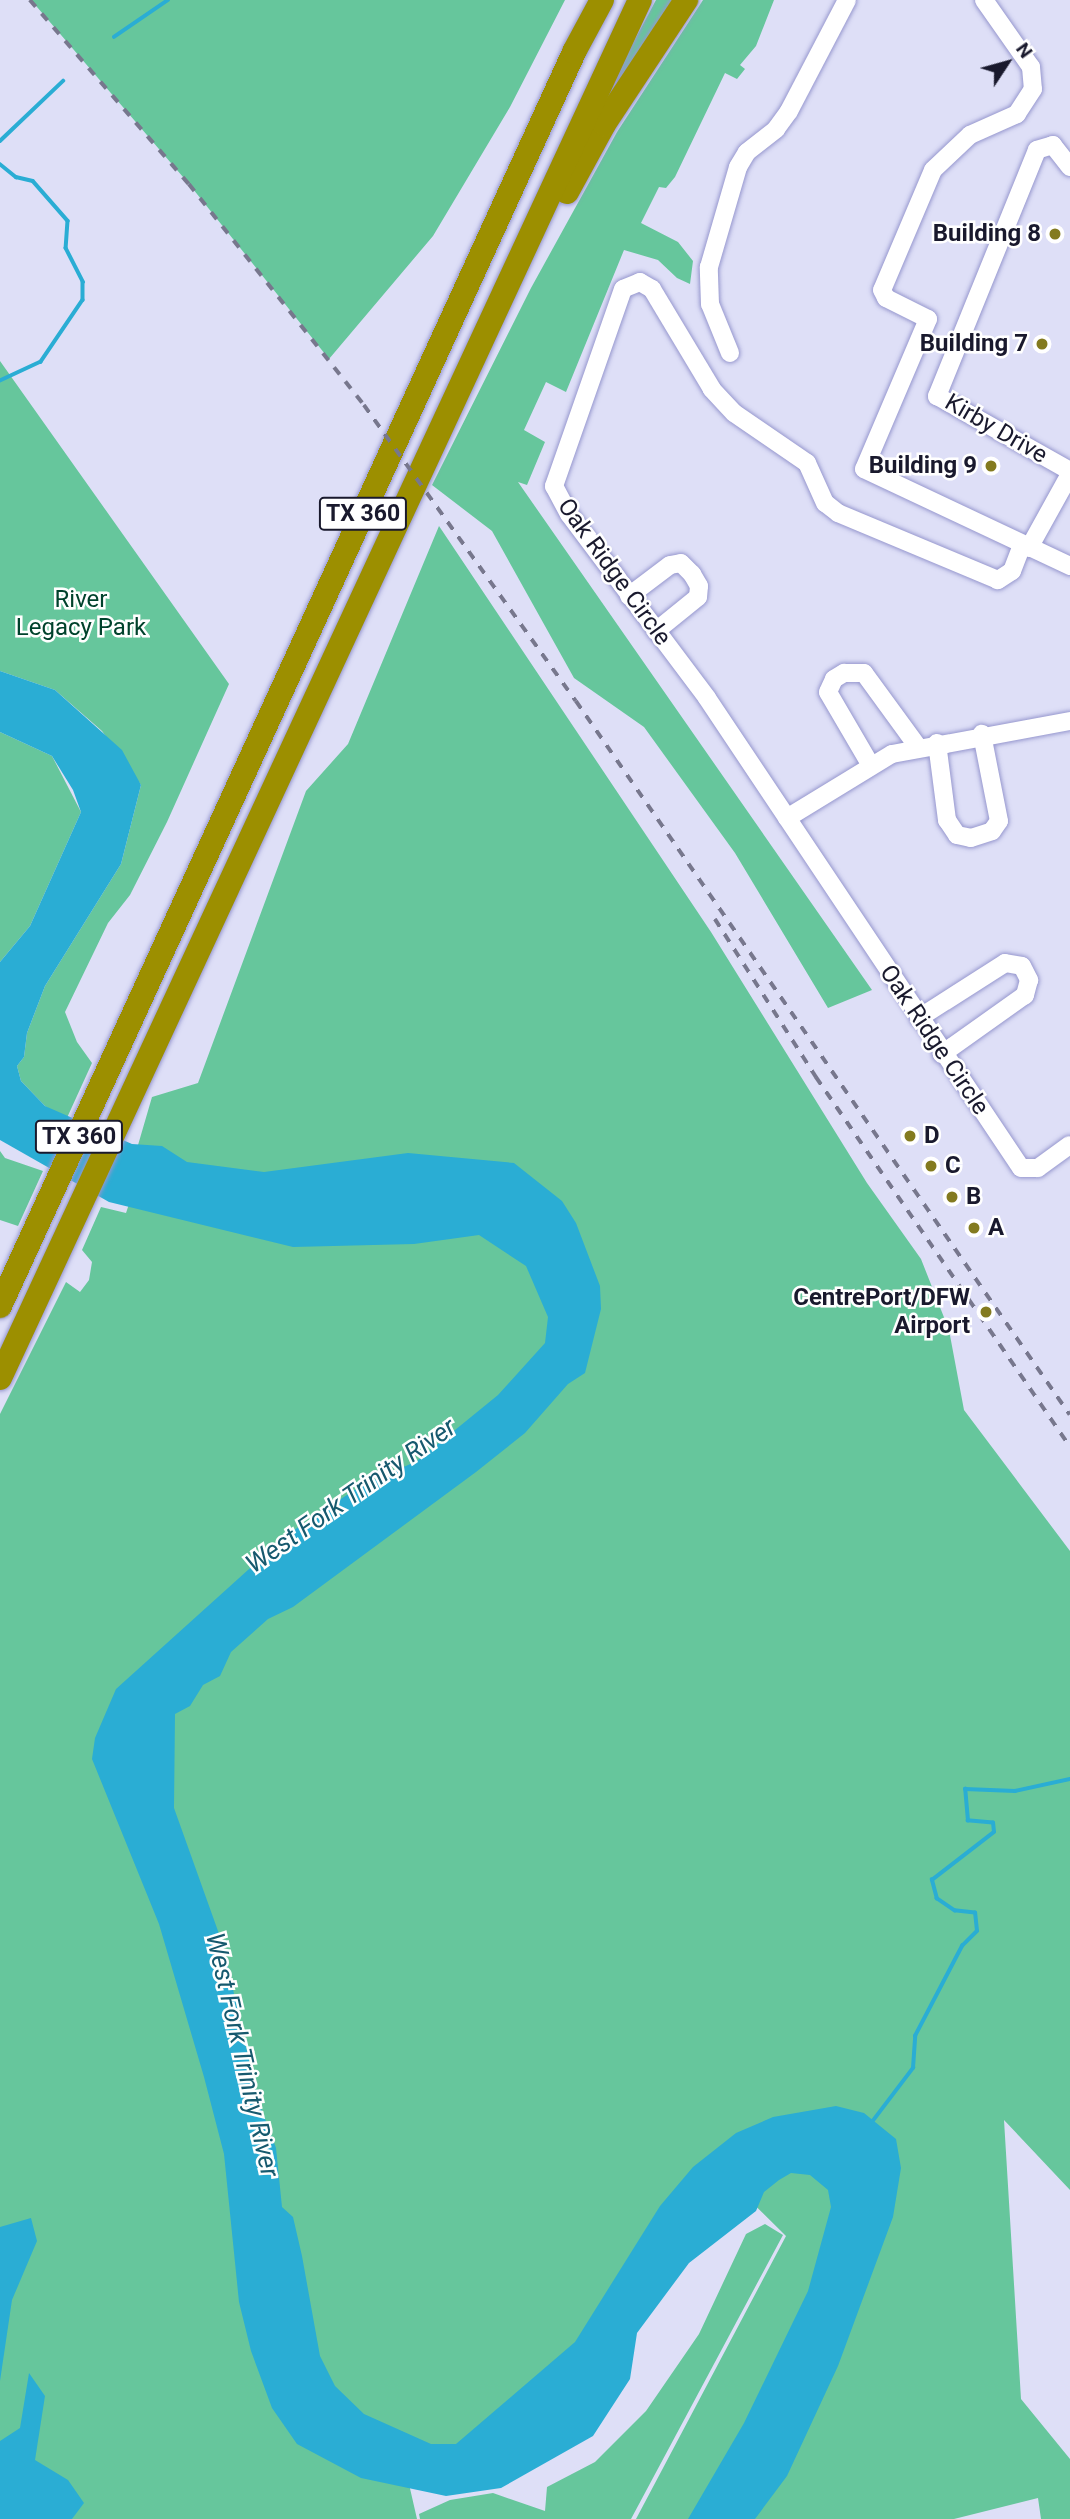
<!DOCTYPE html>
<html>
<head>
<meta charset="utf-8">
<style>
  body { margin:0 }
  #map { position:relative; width:1070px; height:2519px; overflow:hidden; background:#dedff7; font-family:Roboto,sans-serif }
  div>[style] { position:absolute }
  .green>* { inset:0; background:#66c69c }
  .water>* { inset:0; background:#2aadd4 }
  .stream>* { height:3.5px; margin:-1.75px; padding:0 1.75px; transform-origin:1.75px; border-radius:1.75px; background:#2aadd4 }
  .roads { filter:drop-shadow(0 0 2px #9697ce) drop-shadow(0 0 2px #9697ce) }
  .minor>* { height:18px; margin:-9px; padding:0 9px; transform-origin:9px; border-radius:9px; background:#fff }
  .highway>* { height:24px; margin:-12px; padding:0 12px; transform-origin:12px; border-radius:12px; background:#9c8f00 }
  .rail>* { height:3.5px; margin-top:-1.75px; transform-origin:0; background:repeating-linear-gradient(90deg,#77778d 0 9px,transparent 0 18px) }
  .dots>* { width:19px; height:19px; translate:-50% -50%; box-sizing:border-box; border:4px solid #fff; border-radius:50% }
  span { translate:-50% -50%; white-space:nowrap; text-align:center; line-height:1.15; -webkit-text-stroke:5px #fff; paint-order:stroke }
  .shield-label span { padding:2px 5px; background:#fff; border:2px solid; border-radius:5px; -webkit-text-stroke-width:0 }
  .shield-label { font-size:23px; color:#19192d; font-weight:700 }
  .poi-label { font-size:24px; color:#19192d; font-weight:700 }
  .right { translate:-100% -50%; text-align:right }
  .left { translate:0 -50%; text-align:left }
  .street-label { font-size:24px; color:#19192d }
  .park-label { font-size:24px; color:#00422c }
  .water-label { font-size:26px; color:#16596e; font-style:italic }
  .north { position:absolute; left:972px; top:28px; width:70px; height:70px; -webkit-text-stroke:5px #fff; paint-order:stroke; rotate:54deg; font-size:19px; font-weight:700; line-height:28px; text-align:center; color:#19192d }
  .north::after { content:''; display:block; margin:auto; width:24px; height:32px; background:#19192d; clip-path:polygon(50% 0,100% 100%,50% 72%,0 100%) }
</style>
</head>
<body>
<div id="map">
  <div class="green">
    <i style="clip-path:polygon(31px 0,565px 0,510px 107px,433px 236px,329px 359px,189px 184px)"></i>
    <i style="clip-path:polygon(656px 0,676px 0,617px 83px,616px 75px)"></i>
    <i style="clip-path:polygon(703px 0,774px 0,756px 46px,740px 65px,745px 69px,737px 79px,725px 73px,675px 177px,666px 188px,659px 187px,641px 223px,678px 242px,693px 261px,690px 284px,677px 278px,658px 260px,624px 250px,566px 392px,546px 382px,524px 430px,545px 442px,527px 485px,518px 482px,872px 990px,828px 1008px,735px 853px,644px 727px,574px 678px,492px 531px,432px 485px,531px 288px,617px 132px)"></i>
    <i style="clip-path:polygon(0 361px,229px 684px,167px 822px,130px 895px,108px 923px,65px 1012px,77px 1042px,92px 1063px,66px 1120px,45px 1106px,21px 1081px,17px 1066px,24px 1057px,27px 1033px,45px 986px,121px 864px,141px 785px,102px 731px,55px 690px,0 671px)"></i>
    <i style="clip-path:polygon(439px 526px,711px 932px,867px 1183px,921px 1259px,949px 1330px,964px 1410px,1070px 1551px,1070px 2190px,1004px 2120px,1021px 2399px,1070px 2459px,1070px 2519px,1041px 2519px,1038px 2498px,954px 2519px,636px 2519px,786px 2236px,720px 2171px,614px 2363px,409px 2484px,417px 2519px,0 2519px,0 1414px,66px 1282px,80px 1292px,89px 1280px,92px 1262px,82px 1250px,101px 1207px,126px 1213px,131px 1198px,129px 1176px,152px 1097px,198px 1083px,306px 791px,348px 744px)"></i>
    <i style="clip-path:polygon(0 732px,52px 756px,81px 812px,30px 926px,0 962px)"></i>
    <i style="clip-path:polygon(0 1151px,5px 1158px,43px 1171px,18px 1226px,0 1220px)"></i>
    <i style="clip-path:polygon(765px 2224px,783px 2235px,631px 2519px,420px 2519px,419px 2514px,450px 2500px,493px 2493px,545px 2511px,547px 2487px,595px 2462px,646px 2411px,699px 2334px,746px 2234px)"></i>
  </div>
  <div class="water">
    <i style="clip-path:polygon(0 671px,55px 690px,122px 750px,141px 785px,121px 864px,45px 986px,27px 1033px,24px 1057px,17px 1066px,21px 1081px,45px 1106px,132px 1144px,162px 1146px,187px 1162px,264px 1172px,408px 1153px,514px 1163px,562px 1201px,576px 1223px,600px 1286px,601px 1309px,585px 1373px,568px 1384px,525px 1433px,476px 1472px,293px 1607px,268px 1619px,231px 1652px,220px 1676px,203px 1685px,190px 1706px,175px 1714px,174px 1808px,223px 1945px,258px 2100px,276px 2148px,282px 2207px,293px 2217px,302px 2256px,320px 2356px,335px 2386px,364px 2414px,431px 2444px,456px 2444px,575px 2342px,660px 2206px,693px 2167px,736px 2133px,773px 2117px,836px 2106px,864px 2113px,896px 2139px,901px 2168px,893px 2217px,838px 2366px,787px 2476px,755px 2519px,688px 2519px,744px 2423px,808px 2291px,831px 2207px,828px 2190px,810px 2175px,791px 2173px,779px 2180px,764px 2192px,756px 2211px,689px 2263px,637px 2333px,630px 2379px,593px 2436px,501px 2488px,446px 2496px,361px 2478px,297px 2444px,272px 2408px,251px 2351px,239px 2302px,224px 2154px,204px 2077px,159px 1924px,92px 1759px,95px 1738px,116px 1689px,288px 1534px,359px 1487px,417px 1461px,498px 1395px,545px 1343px,548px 1317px,526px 1266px,479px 1235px,414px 1244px,293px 1247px,109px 1202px,0 1140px,0 962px,30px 926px,81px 812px,73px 790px,52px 756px,0 732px)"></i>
    <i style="clip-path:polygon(31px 2218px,37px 2241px,12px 2300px,0 2381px,0 2227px)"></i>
    <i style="clip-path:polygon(29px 2373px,45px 2396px,35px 2460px,68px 2480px,84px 2503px,72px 2519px,0 2519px,0 2441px,20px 2428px)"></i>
  </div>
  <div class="stream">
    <i style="left:114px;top:37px;width:65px;rotate:-34.4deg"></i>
    <i style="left:0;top:141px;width:87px;rotate:-43.6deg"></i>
    <i style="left:0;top:164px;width:21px;rotate:39deg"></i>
    <i style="left:16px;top:177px;width:17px;rotate:13deg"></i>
    <i style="left:33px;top:181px;width:53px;rotate:48.8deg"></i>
    <i style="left:68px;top:221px;width:27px;rotate:94deg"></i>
    <i style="left:66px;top:248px;width:38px;rotate:63deg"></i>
    <i style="left:83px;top:282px;width:18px;rotate:90deg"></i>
    <i style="left:83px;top:300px;width:75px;rotate:124.1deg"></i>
    <i style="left:41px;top:362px;width:45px;rotate:155.1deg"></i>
    <i style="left:872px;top:2122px;width:68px;rotate:-52.8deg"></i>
    <i style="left:913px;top:2068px;width:32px;rotate:-86deg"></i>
    <i style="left:915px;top:2036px;width:102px;rotate:-62.4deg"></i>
    <i style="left:962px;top:1946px;width:21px;rotate:-45deg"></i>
    <i style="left:977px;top:1931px;width:18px;rotate:-96deg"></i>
    <i style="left:975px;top:1913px;width:20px;rotate:-174deg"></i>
    <i style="left:955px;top:1911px;width:22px;rotate:-146deg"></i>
    <i style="left:937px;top:1899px;width:20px;rotate:-105deg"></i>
    <i style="left:932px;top:1880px;width:78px;rotate:-37.7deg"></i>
    <i style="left:994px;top:1832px;width:9px;rotate:-96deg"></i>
    <i style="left:993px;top:1823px;width:25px;rotate:-175deg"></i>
    <i style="left:968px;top:1821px;width:32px;rotate:-95deg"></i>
    <i style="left:965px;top:1789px;width:50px;rotate:2.3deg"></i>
    <i style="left:1015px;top:1791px;width:56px;rotate:-12.3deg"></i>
  </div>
  <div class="roads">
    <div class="minor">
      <i style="left:984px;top:0;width:82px;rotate:55deg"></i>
      <i style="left:1031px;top:67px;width:22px;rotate:85deg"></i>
      <i style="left:1033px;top:89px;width:30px;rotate:123deg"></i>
      <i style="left:1017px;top:114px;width:51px;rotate:155.9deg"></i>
      <i style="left:970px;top:135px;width:51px;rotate:136.6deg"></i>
      <i style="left:933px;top:170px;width:130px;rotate:113deg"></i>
      <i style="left:882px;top:290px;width:9px;rotate:63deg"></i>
      <i style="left:886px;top:298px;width:47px;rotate:26.6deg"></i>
      <i style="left:928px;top:319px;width:163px;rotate:113.1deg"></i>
      <i style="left:864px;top:469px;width:228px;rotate:25.2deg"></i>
      <i style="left:1070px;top:167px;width:28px;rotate:-128deg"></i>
      <i style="left:1053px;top:145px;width:17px;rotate:163deg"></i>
      <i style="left:1037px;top:150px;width:266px;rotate:112.1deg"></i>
      <i style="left:937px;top:396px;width:153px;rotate:29.4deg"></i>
      <i style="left:730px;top:353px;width:53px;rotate:-112.2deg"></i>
      <i style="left:710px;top:304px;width:37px;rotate:-92deg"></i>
      <i style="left:709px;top:267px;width:104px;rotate:-73.8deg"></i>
      <i style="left:738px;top:167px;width:17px;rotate:-59deg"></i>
      <i style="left:747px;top:152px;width:37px;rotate:-38deg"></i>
      <i style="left:776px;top:129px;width:22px;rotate:-54deg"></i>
      <i style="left:789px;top:111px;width:125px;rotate:-62.4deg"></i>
      <i style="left:1022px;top:545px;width:28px;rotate:111deg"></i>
      <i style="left:1012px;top:571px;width:17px;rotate:147deg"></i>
      <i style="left:998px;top:580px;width:173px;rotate:-157.3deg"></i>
      <i style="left:838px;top:513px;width:16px;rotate:-142deg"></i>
      <i style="left:825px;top:503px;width:44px;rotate:-114.2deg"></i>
      <i style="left:807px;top:463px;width:88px;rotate:-145.6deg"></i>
      <i style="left:734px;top:413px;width:33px;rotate:-133deg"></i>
      <i style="left:712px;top:389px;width:117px;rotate:-121deg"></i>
      <i style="left:652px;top:289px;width:14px;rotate:-150deg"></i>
      <i style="left:640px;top:282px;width:18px;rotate:158deg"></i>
      <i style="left:623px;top:289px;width:209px;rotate:109.3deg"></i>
      <i style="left:554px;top:486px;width:32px;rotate:62deg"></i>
      <i style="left:569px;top:514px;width:230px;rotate:53.1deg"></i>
      <i style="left:707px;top:698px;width:565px;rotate:56.25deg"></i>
      <i style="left:1021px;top:1168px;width:17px"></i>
      <i style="left:1038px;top:1168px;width:39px;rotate:-36deg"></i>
      <i style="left:1029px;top:548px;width:85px;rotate:-61deg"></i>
      <i style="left:629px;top:596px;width:51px;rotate:-37.1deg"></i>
      <i style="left:670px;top:565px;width:11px;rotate:-10deg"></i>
      <i style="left:681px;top:563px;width:16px;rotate:45deg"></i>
      <i style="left:692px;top:574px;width:14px;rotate:60deg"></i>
      <i style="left:699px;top:586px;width:11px;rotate:95deg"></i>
      <i style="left:698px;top:597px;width:54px;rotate:141deg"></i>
      <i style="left:937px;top:743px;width:78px;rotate:82.6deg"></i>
      <i style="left:947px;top:820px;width:18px;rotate:56deg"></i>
      <i style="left:957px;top:835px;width:14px;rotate:12deg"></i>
      <i style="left:971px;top:838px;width:22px;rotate:-18deg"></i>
      <i style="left:992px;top:831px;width:12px;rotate:-55deg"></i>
      <i style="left:999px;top:821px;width:89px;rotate:-101.1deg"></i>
      <i style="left:870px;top:764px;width:83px;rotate:-120.3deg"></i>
      <i style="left:828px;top:692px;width:14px;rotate:-65deg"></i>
      <i style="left:834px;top:679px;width:12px;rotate:-31deg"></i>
      <i style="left:844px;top:673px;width:20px"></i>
      <i style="left:864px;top:673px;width:92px;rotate:53.9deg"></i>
      <i style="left:787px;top:818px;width:123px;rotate:-31.4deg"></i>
      <i style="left:892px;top:754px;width:181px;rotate:-10.5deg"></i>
      <i style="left:919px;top:1018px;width:102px;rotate:-32.6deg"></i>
      <i style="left:1005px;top:963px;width:17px;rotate:10deg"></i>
      <i style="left:1022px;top:966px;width:16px;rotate:63deg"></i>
      <i style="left:1029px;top:980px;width:16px;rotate:105deg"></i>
      <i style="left:1025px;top:995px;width:102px;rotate:144.6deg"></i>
    </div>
    <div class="highway">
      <i style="left:567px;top:192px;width:77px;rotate:-61.4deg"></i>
      <i style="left:604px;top:124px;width:149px;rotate:-56.5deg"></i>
      <i style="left:0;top:1306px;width:1379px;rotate:-65.4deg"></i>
      <i style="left:574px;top:52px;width:59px;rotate:-61.7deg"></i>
      <i style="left:0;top:1378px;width:1519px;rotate:-65.09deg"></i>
    </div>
  </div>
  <div class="rail">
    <i style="left:30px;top:0;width:243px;rotate:49.2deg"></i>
    <i style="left:189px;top:184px;width:282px;rotate:51.6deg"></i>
    <i style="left:364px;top:405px;width:364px;rotate:54.4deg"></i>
    <i style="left:576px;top:701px;width:868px;rotate:55.32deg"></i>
    <i style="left:715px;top:919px;width:188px;rotate:57.4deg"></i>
    <i style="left:816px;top:1077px;width:448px;rotate:55.5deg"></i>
  </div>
  <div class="dots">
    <i style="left:1055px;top:234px;background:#837a1f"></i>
    <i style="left:1042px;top:344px;background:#837a1f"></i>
    <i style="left:991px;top:466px;background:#837a1f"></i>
    <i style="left:910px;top:1136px;background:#837a1f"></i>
    <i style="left:931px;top:1166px;background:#837a1f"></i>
    <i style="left:952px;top:1197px;background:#837a1f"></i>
    <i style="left:974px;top:1228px;background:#837a1f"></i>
    <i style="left:986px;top:1312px;background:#837a1f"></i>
  </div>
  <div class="shield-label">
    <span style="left:363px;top:514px">TX 360</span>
    <span style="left:79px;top:1137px">TX 360</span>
  </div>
  <div class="poi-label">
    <span class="right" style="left:1041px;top:234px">Building 8</span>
    <span class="right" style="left:1028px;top:344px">Building 7</span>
    <span class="right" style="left:977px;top:466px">Building 9</span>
    <span class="left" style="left:924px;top:1136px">D</span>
    <span class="left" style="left:945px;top:1166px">C</span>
    <span class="left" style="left:966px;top:1197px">B</span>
    <span class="left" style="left:988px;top:1228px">A</span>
    <span class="right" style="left:970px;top:1312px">CentrePort/DFW<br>Airport</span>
  </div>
  <div class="street-label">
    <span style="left:996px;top:429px;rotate:30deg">Kirby Drive</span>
    <span style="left:614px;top:572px;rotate:54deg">Oak Ridge Circle</span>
    <span style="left:934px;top:1040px;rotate:56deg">Oak Ridge Circle</span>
  </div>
  <div class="park-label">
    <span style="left:81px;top:614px">River<br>Legacy Park</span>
  </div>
  <div class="water-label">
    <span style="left:351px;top:1496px;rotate:-35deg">West Fork Trinity River</span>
    <span style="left:242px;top:2055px;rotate:77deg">West Fork Trinity River</span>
  </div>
  <div class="north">N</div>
</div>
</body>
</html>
